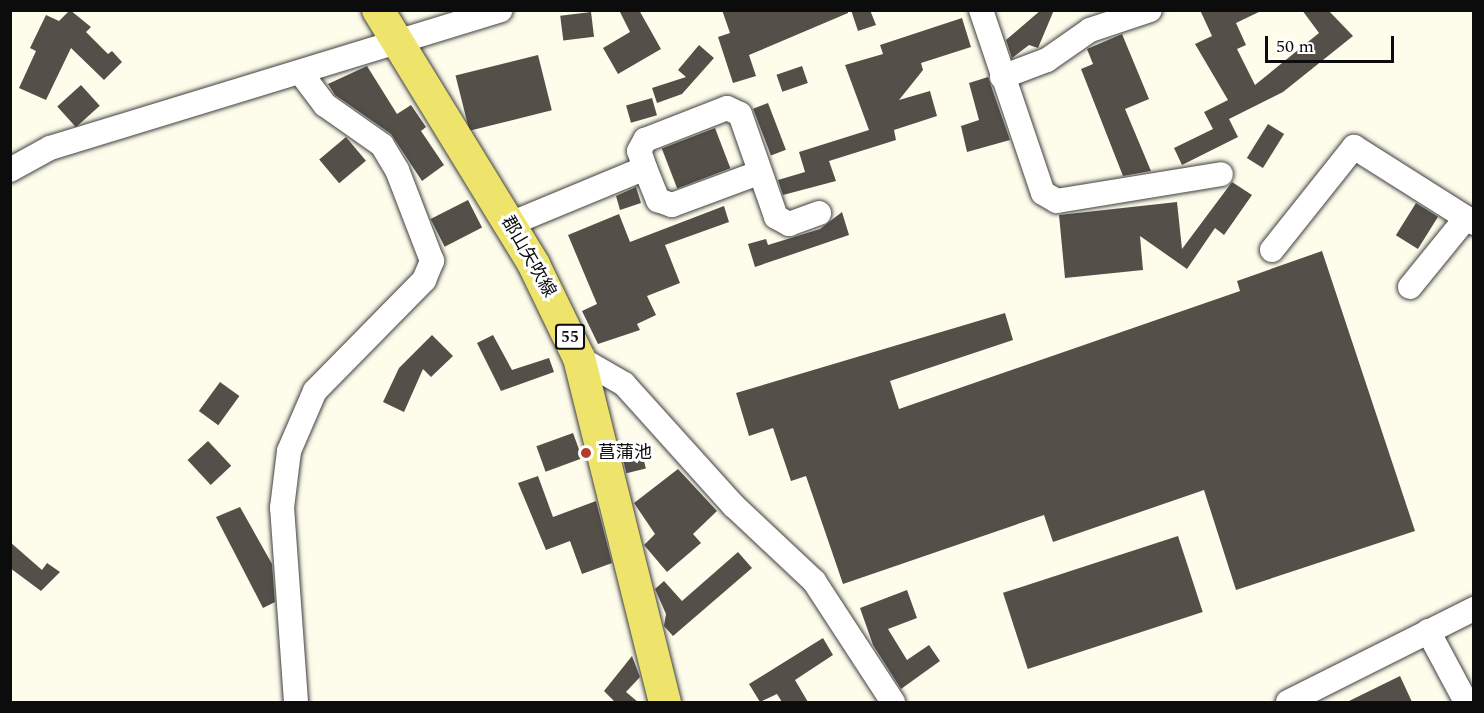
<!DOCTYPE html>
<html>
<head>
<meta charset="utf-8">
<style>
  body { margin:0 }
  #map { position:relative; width:1484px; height:713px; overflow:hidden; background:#fefdec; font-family:Spectral,"Noto Sans JP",serif }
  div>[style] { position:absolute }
  .building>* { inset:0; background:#544f49; transform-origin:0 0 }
  .roads { filter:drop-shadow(0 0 2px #3f3f3f) drop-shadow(0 0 2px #3f3f3f) }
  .minor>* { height:24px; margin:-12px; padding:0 12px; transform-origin:12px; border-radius:12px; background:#fff }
  .major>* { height:32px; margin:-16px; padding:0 16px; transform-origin:16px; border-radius:16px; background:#efe46b }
  .dots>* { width:16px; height:16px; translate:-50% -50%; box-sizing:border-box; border:3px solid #fff; border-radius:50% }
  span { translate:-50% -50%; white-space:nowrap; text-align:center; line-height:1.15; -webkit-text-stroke:6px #fff; paint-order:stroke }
  .shield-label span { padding:2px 4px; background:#fff; border:2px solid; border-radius:4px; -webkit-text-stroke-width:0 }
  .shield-label { font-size:16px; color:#0c0c0c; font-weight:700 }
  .street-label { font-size:18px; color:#0c0c0c }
  .poi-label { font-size:18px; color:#0c0c0c }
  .left { translate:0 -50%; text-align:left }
  .frame { position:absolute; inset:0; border:12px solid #0c0c0c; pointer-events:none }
  .scale { position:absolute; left:1265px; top:36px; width:129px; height:27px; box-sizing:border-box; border:3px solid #0c0c0c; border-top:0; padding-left:8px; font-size:18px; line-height:21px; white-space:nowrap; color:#0c0c0c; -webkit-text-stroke:4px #fff; paint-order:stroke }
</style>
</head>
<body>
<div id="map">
  <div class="building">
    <i style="clip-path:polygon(70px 10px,91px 27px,86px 32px,108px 54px,112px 51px,122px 62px,104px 80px,71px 48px,46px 100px,19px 88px,36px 51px,30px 48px,46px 15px,59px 21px)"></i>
    <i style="clip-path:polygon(619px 10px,639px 10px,661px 49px,618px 74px,603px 48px,630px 32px)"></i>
    <i style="clip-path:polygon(722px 10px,848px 10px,848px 13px,749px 55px,756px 76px,733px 83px,718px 37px,730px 33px)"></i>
    <i style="clip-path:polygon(851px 10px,870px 10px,876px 25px,858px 31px)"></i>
    <i style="clip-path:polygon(1041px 10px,1054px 10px,1038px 48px,1029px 45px,1012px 58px,1006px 40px)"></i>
    <i style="clip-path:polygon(1200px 10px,1263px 10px,1236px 23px,1246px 45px,1237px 49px,1255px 85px,1319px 33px,1302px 10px,1328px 10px,1353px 36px,1283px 92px,1229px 119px,1238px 137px,1182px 165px,1174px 148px,1213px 129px,1204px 112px,1228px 100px,1195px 44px,1212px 36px)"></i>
    <i style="left:591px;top:12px;width:25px;height:31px;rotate:83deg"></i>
    <i style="clip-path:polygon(962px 18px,971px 47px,921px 63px,923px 70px,899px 100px,930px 91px,937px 116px,894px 130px,896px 140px,829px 161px,836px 181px,783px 195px,778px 180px,805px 172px,799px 152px,869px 130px,845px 65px,883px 54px,880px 45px)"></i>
    <i style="clip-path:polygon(1122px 34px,1149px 99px,1125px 109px,1151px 171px,1123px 176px,1081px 69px,1093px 64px,1087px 49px)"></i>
    <i style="clip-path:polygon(699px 45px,714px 58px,682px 94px,657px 103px,652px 88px,686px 77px,678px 70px)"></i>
    <i style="left:538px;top:55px;width:57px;height:85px;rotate:76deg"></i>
    <i style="clip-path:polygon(367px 66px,397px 114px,411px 105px,426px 127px,421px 131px,444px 165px,422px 181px,391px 134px,335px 95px,328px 84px)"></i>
    <i style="left:802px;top:66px;width:18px;height:27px;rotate:71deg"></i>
    <i style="clip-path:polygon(988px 77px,1010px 140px,967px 152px,961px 126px,979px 120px,969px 83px)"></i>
    <i style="left:81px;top:85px;width:28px;height:32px;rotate:48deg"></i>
    <i style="left:652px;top:98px;width:18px;height:27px;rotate:74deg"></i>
    <i style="left:768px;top:103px;width:50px;height:16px;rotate:69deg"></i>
    <i style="left:1268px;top:124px;width:19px;height:40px;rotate:32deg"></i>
    <i style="left:715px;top:128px;width:43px;height:57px;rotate:69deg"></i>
    <i style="left:346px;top:137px;width:31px;height:35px;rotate:50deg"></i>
    <i style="clip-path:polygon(1232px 182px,1252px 195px,1224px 235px,1215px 228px,1187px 269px,1140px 236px,1143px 270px,1065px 278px,1059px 215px,1177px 202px,1182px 249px)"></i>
    <i style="clip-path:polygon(636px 187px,641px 203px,620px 210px,616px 196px)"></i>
    <i style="left:468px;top:200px;width:31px;height:42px;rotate:63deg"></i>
    <i style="left:1416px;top:203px;width:26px;height:38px;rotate:32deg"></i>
    <i style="clip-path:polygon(724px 206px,729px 222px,665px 245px,680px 283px,647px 296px,656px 315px,637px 324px,640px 330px,598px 344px,582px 311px,597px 304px,568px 235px,619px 214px,630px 242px)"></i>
    <i style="clip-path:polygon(842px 212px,849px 235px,755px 267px,748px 244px,766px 239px,768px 245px,820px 229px)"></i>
    <i style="clip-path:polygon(1322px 251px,1415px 531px,1236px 590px,1204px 490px,1053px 542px,1044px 515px,843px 584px,806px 476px,791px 481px,773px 428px,749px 436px,736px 393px,1005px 313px,1013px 340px,890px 381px,899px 409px,1240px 291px,1237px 281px)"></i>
    <i style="clip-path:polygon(432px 335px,453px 356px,431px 377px,423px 369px,404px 412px,383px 402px,399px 368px)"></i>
    <i style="clip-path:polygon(493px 335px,512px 370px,549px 358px,554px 372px,501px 391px,477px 343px)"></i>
    <i style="left:220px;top:382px;width:24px;height:36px;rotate:36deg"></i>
    <i style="left:573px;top:433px;width:27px;height:39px;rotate:70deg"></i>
    <i style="left:208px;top:441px;width:34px;height:28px;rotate:47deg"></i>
    <i style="left:642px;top:453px;width:16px;height:20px;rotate:76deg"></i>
    <i style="clip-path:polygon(678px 469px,717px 511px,693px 534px,701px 543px,667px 572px,644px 545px,655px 534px,634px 503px)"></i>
    <i style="clip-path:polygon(538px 476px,553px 517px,596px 501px,612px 563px,582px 574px,570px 541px,546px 550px,518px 483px)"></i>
    <i style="clip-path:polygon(240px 507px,272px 564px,275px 602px,263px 608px,216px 517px)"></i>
    <i style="left:1178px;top:536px;width:80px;height:184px;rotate:72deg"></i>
    <i style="clip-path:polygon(10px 542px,42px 570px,47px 563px,60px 572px,41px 591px,10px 568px)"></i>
    <i style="clip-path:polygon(738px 552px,752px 568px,673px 636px,664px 626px,666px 614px,655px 589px,664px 581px,682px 601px)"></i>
    <i style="clip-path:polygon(907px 590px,917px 618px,888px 629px,907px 660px,929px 645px,940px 661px,901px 689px,873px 645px,860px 608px)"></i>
    <i style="clip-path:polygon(823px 638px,833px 655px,795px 680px,808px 702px,782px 702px,777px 694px,760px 702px,749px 684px)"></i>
    <i style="clip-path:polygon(632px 656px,640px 677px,626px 692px,638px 702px,615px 702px,604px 691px)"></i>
    <i style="clip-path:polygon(1400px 676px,1412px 702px,1347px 702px)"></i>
  </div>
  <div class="roads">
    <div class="minor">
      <i style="left:981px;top:10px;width:193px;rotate:71.3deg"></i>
      <i style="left:1043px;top:193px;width:16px;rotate:30deg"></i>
      <i style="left:1057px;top:201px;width:166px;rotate:-9.3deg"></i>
      <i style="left:1002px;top:77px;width:48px;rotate:-20.7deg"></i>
      <i style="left:1047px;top:60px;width:52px;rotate:-34.9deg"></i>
      <i style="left:1090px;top:30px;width:63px;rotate:-18.4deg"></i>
      <i style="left:645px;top:168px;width:18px;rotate:-109deg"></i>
      <i style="left:639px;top:151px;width:13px;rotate:-61deg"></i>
      <i style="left:645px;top:140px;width:88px;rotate:-21.3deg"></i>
      <i style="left:727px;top:108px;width:14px;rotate:25deg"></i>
      <i style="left:740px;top:114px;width:109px;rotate:70.7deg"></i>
      <i style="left:776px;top:217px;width:15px;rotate:28deg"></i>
      <i style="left:789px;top:224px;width:32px;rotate:-20deg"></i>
      <i style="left:10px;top:170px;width:46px;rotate:-28.8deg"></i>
      <i style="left:50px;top:148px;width:471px;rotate:-17deg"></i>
      <i style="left:510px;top:224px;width:146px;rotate:-22.5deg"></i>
      <i style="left:645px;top:168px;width:35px;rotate:68deg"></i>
      <i style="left:658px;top:200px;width:15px;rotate:20deg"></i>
      <i style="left:672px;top:205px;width:92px;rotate:-20.4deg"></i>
      <i style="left:1272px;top:250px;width:132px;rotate:-51.5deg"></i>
      <i style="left:1354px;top:147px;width:142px;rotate:32.3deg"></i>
      <i style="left:1410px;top:287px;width:89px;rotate:-50.9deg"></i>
      <i style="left:579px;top:358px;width:52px;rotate:30deg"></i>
      <i style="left:624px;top:384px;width:164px;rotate:48deg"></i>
      <i style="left:734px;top:506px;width:110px;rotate:43.2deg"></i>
      <i style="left:814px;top:581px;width:145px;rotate:56.9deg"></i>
      <i style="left:1428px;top:631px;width:81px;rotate:61.8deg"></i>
      <i style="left:296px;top:702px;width:195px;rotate:-94.1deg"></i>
      <i style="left:282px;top:508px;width:57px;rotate:-83deg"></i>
      <i style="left:289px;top:451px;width:65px;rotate:-66.6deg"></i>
      <i style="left:315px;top:391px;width:156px;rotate:-45.5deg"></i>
      <i style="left:424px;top:280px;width:21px;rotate:-67deg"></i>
      <i style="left:432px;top:261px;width:97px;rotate:-111deg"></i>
      <i style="left:397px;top:170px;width:29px;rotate:-121deg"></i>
      <i style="left:382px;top:145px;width:70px;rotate:-144.9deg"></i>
      <i style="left:325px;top:105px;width:41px;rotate:-127.1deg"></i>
      <i style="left:1288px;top:702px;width:208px;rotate:-26.6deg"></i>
    </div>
    <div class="major">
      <i style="left:378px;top:10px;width:299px;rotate:58.5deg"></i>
      <i style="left:534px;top:265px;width:103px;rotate:64.2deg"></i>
      <i style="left:579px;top:358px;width:355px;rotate:76deg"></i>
    </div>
  </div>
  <div class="dots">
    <i style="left:586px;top:453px;background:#b23d2e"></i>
  </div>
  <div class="shield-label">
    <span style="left:570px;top:337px">55</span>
  </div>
  <div class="street-label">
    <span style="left:528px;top:257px;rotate:60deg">郡山矢吹線</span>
  </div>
  <div class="poi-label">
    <span class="left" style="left:598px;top:453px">菖蒲池</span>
  </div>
  <div class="frame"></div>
  <div class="scale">50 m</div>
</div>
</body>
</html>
